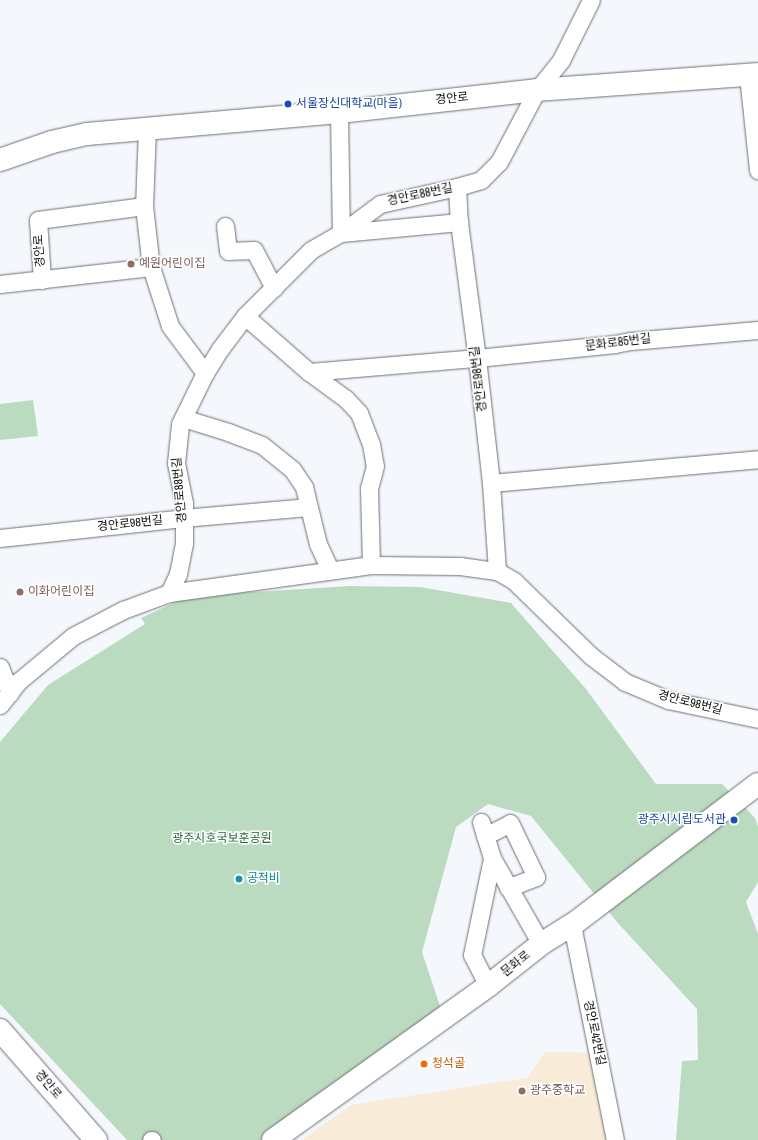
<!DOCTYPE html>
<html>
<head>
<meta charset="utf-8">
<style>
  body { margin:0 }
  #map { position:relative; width:758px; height:1140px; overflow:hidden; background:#f4f7fc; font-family:"Archivo Narrow","Noto Sans KR",sans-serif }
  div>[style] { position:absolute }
  .education>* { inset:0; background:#f8ebd7 }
  .green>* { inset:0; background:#bbdbc1 }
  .roads { filter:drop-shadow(0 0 1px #6d6f73) drop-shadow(0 0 1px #6d6f73) }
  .minor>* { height:17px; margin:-8.5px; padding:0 8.5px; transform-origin:8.5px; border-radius:8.5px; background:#fff }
  .tertiary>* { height:22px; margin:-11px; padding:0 11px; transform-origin:11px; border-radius:11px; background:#fff }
  .dots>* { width:11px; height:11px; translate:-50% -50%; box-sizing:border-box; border:2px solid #fff; border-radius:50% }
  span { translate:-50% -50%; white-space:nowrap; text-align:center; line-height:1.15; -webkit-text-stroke:3px #fff; paint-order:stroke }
  .street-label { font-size:12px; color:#0b0c0d }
  .transit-label { font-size:12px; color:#164399 }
  .left { translate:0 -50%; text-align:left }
  .right { translate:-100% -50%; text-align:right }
  .education-label { font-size:12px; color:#785e54 }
  .park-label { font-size:12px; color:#26673a }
  .culture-label { font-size:12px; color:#0d838f }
  .food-label { font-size:12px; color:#c56008 }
</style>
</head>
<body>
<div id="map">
  <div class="education">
    <i style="clip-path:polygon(545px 1052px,599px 1053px,612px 1140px,302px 1140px,351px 1105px,527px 1078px)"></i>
  </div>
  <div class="green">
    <i style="clip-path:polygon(33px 400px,38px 436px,0 440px,0 404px)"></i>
    <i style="clip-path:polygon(350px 586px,420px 587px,511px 603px,586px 689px,656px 784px,722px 784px,755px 818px,758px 827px,758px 882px,746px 902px,758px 934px,758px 1140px,676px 1140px,682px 1061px,698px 1060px,697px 1009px,617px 922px,531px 816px,488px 804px,456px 827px,422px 952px,442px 1012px,268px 1140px,127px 1140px,0 1004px,0 742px,48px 685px,145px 624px,141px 618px,188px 596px)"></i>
  </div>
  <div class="roads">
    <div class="minor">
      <i style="left:748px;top:75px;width:96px;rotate:84deg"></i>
      <i style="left:339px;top:112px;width:121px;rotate:89.1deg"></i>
      <i style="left:341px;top:233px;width:119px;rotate:-5.3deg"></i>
      <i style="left:147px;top:129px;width:77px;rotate:92.2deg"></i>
      <i style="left:144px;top:206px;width:61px;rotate:83.5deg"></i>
      <i style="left:151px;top:267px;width:62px;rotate:72.1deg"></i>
      <i style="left:170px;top:326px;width:59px;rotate:53.3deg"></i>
      <i style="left:457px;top:187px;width:35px;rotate:87deg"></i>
      <i style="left:459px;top:222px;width:137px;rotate:82.5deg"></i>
      <i style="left:477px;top:358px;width:126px;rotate:83.6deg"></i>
      <i style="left:491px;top:483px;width:88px;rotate:86.1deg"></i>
      <i style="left:225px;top:226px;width:25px;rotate:83deg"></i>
      <i style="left:228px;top:251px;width:26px;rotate:-2deg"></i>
      <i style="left:254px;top:250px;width:43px;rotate:62.2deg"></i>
      <i style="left:42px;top:280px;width:60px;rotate:-93.8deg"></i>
      <i style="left:38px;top:220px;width:107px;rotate:-7.5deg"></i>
      <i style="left:0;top:284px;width:152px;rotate:-6.4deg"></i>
      <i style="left:245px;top:316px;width:85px;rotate:41.2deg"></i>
      <i style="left:309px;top:372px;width:46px;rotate:36.1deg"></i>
      <i style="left:346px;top:399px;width:19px;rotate:47deg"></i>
      <i style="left:359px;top:413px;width:33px;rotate:69deg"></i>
      <i style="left:371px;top:444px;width:22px;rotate:80deg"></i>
      <i style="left:375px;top:466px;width:23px;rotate:105deg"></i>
      <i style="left:369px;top:488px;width:77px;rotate:88.5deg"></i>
      <i style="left:309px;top:372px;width:169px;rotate:-4.8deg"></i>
      <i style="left:477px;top:358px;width:139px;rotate:-5.8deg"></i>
      <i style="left:615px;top:344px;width:16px;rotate:-11deg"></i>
      <i style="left:631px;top:341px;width:127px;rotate:-5deg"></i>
      <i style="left:183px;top:418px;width:47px;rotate:17.3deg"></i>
      <i style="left:228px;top:432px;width:36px;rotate:21deg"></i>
      <i style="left:262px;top:445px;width:38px;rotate:39deg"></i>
      <i style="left:292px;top:469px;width:22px;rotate:56deg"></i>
      <i style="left:304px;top:487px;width:59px;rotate:76.2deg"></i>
      <i style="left:318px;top:544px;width:29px;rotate:65deg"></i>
      <i style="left:491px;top:483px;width:268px;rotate:-5.1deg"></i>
      <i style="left:0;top:538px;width:184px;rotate:-6.2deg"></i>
      <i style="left:183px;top:518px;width:126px;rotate:-5deg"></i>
      <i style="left:169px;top:593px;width:204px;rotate:-7.9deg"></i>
      <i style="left:371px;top:565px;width:89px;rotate:0.6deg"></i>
      <i style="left:460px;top:566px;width:37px;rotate:8deg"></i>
      <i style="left:497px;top:571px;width:20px;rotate:30deg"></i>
      <i style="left:514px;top:581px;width:107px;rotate:44.2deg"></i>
      <i style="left:591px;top:656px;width:43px;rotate:37.4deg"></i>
      <i style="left:625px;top:682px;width:47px;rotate:22.7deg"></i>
      <i style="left:668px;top:700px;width:92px;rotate:11.9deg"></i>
      <i style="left:0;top:667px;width:28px;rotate:69deg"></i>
      <i style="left:0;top:705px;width:31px;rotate:-52deg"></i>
      <i style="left:19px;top:681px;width:70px;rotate:-39.8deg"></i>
      <i style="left:73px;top:636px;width:56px;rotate:-27.5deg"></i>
      <i style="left:123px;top:610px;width:49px;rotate:-20.3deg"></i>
      <i style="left:169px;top:593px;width:21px;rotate:-65deg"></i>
      <i style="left:178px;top:574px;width:32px;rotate:-79deg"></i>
      <i style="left:184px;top:543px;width:40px;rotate:-90deg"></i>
      <i style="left:184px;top:503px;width:41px;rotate:-101.3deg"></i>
      <i style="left:176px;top:463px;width:39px;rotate:-84deg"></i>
      <i style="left:180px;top:424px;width:57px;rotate:-63.9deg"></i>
      <i style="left:205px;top:373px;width:28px;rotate:-58deg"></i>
      <i style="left:220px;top:349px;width:41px;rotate:-52.9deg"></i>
      <i style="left:245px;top:316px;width:93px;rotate:-45deg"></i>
      <i style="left:311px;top:250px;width:34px;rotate:-30deg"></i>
      <i style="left:341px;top:233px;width:49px;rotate:-36.6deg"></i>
      <i style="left:380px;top:204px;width:79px;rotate:-12.4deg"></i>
      <i style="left:457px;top:187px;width:25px;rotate:-16deg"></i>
      <i style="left:481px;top:180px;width:25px;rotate:-45deg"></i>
      <i style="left:499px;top:162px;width:81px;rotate:-62.2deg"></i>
      <i style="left:537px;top:90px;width:38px;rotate:-51deg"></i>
      <i style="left:561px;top:60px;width:67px;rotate:-63.4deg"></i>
      <i style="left:481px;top:822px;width:38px;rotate:73deg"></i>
      <i style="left:492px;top:858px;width:99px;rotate:60.3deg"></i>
      <i style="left:485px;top:836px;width:28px;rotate:-27deg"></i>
      <i style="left:510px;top:823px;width:60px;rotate:64.3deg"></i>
      <i style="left:536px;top:877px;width:30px;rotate:159deg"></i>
      <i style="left:572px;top:925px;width:219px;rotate:78.7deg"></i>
      <i style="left:488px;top:986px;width:35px;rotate:-117deg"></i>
      <i style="left:472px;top:955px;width:99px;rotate:-78.3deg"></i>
      <i style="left:151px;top:1140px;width:1px"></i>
    </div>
    <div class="tertiary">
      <i style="left:0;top:160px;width:55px;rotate:-19.1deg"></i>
      <i style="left:52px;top:142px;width:36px;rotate:-13deg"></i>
      <i style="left:87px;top:134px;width:253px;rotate:-5deg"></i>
      <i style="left:339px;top:112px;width:199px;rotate:-6.3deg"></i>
      <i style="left:537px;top:90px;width:222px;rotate:-4.1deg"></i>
      <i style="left:0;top:1030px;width:146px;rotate:48.9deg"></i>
      <i style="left:273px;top:1140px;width:264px;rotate:-35.6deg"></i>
      <i style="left:488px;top:986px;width:68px;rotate:-38.4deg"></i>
      <i style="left:541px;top:944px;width:36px;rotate:-32deg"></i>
      <i style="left:572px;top:925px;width:233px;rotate:-37.2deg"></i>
    </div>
  </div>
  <div class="dots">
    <i style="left:288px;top:104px;background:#1a4fb4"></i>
    <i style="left:131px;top:264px;background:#8d6e63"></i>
    <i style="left:20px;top:592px;background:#8d6e63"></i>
    <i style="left:734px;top:820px;background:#1a4fb4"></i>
    <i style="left:239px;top:879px;background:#0f9aa8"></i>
    <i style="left:424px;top:1064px;background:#e8710a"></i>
    <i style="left:522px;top:1091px;background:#8d6e63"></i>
  </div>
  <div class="street-label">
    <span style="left:452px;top:99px;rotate:-6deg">경안로</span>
    <span style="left:420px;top:195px;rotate:-12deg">경안로88번길</span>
    <span style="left:40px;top:251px;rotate:-94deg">경안로</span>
    <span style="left:618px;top:343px;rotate:-7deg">문화로85번길</span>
    <span style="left:479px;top:379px;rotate:-97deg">경안로98번길</span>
    <span style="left:180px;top:490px;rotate:-95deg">경안로88번길</span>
    <span style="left:130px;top:524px;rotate:-6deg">경안로98번길</span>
    <span style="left:690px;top:703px;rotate:14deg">경안로98번길</span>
    <span style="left:516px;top:964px;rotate:-39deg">문화로</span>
    <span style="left:594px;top:1033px;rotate:78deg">경안로42번길</span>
    <span style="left:48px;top:1085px;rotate:49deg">경안로</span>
  </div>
  <div class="transit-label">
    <span class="left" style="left:296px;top:104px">서울장신대학교(마을)</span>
    <span class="right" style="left:726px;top:820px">광주시시립도서관</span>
  </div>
  <div class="education-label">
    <span class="left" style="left:139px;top:264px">예원어린이집</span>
    <span class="left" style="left:28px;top:592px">이화어린이집</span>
    <span class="left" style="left:530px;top:1091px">광주중학교</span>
  </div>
  <div class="park-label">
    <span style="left:222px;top:839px">광주시호국보훈공원</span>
  </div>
  <div class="culture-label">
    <span class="left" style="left:247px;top:879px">공적비</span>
  </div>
  <div class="food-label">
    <span class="left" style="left:432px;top:1064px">청석골</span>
  </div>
</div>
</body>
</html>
